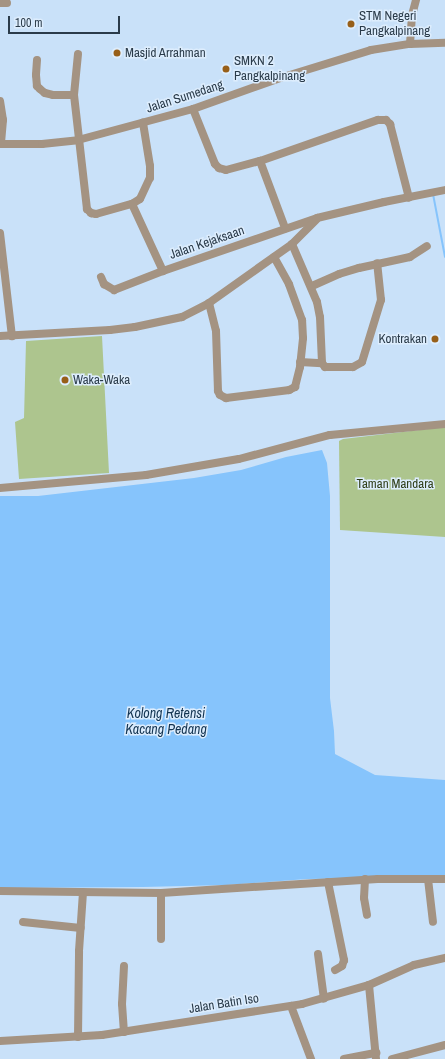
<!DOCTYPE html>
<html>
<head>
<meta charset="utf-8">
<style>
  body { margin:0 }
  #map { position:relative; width:445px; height:1059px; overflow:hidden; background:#c9e1f9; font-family:"Archivo Narrow",sans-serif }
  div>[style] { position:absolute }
  .green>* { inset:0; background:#adc58e }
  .water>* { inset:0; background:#86c4fc }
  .stream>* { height:2px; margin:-1px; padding:0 1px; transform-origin:1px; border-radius:1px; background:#86c4fc }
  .minor>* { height:8px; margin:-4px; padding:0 4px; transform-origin:4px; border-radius:4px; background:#a49382 }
  .dots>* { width:11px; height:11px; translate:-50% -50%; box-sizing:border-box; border:2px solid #ddedfd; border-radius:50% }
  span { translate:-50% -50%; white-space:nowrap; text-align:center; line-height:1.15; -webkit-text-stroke:3px #ddedfd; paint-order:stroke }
  .poi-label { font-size:13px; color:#2a3b4a }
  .left { translate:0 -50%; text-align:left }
  .right { translate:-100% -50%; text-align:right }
  .street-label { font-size:13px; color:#2a3b4a }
  .park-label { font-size:13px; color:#2e3d16 }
  .water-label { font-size:14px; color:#143552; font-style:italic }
  .scale { position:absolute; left:8px; top:16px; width:112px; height:18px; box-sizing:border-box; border:2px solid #2a3b4a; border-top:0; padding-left:5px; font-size:12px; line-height:14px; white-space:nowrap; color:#2a3b4a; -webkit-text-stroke:3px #ddedfd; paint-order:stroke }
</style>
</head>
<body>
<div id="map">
  <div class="green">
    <i style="clip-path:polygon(102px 336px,109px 473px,19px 479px,15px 422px,24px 418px,26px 341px)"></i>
    <i style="clip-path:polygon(445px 427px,445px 537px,340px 530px,339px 441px,343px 439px)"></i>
  </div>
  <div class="water">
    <i style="clip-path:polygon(322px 450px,327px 463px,330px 496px,330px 698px,334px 731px,335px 754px,375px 775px,445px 780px,445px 877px,307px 879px,227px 885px,143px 887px,0 888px,0 496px,38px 496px,194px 478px,241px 470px,286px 457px)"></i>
  </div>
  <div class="stream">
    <i style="left:433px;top:194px;width:64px;rotate:79.2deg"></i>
  </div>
  <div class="minor">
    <i style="left:0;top:3px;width:7px"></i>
    <i style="left:410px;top:44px;width:29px;rotate:-86deg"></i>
    <i style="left:412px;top:15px;width:16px;rotate:-75deg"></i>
    <i style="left:78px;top:54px;width:41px;rotate:95.6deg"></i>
    <i style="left:74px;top:95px;width:115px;rotate:83.5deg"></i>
    <i style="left:87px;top:209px;width:6px;rotate:45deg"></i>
    <i style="left:91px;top:213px;width:5px;rotate:11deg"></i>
    <i style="left:96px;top:214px;width:37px;rotate:-16deg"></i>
    <i style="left:132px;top:204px;width:74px;rotate:65.2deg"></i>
    <i style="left:163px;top:271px;width:163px;rotate:-19deg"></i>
    <i style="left:317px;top:218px;width:69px;rotate:-13.4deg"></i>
    <i style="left:384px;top:202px;width:62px;rotate:-11.1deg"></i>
    <i style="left:37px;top:60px;width:15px;rotate:94deg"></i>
    <i style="left:36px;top:75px;width:11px;rotate:85deg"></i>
    <i style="left:37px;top:86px;width:4px;rotate:45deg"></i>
    <i style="left:40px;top:89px;width:6px;rotate:39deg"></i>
    <i style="left:45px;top:93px;width:8px;rotate:14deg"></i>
    <i style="left:53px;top:95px;width:21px"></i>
    <i style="left:0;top:101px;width:19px;rotate:81deg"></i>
    <i style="left:3px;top:120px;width:24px;rotate:95deg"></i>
    <i style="left:193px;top:109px;width:59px;rotate:68.2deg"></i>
    <i style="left:215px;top:164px;width:6px;rotate:45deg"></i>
    <i style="left:219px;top:168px;width:7px;rotate:16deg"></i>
    <i style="left:226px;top:170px;width:35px;rotate:-15deg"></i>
    <i style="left:260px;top:161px;width:125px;rotate:-19.2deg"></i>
    <i style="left:378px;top:120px;width:8px"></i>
    <i style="left:386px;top:120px;width:6px;rotate:45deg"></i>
    <i style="left:390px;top:124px;width:76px;rotate:75.6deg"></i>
    <i style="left:0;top:144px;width:42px"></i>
    <i style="left:42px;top:144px;width:36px;rotate:-6deg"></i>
    <i style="left:78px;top:140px;width:119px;rotate:-15.1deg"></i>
    <i style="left:193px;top:109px;width:92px;rotate:-19.6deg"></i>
    <i style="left:280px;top:78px;width:95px;rotate:-17.1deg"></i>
    <i style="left:371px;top:50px;width:39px;rotate:-9deg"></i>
    <i style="left:410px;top:44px;width:35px;rotate:-2deg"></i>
    <i style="left:260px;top:161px;width:72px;rotate:69.5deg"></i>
    <i style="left:132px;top:204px;width:9px;rotate:-32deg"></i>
    <i style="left:140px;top:199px;width:23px;rotate:-65deg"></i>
    <i style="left:150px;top:178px;width:12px;rotate:-90deg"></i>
    <i style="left:150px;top:166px;width:44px;rotate:-99.2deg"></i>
    <i style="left:0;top:233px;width:104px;rotate:83.4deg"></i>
    <i style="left:292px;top:244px;width:63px;rotate:66.7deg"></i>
    <i style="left:317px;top:302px;width:15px;rotate:79deg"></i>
    <i style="left:320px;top:317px;width:46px;rotate:87.5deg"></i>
    <i style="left:322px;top:363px;width:5px;rotate:53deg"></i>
    <i style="left:325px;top:367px;width:28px"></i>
    <i style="left:353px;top:367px;width:10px;rotate:-29deg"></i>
    <i style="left:362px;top:362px;width:65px;rotate:-73deg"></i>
    <i style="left:381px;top:300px;width:37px;rotate:-96deg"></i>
    <i style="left:101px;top:277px;width:8px;rotate:67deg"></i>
    <i style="left:104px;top:284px;width:12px;rotate:31deg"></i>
    <i style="left:114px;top:290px;width:53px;rotate:-21.2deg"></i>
    <i style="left:312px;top:286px;width:30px;rotate:-24deg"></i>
    <i style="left:339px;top:274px;width:21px;rotate:-17deg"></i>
    <i style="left:359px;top:268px;width:52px;rotate:-12.2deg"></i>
    <i style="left:410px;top:257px;width:20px;rotate:-33deg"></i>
    <i style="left:209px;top:303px;width:29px;rotate:76deg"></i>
    <i style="left:216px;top:331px;width:60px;rotate:88.1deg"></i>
    <i style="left:218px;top:391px;width:4px;rotate:63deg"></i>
    <i style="left:220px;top:395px;width:7px;rotate:27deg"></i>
    <i style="left:226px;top:398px;width:64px;rotate:-7.2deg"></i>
    <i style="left:289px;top:390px;width:7px;rotate:-27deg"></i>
    <i style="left:295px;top:387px;width:21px;rotate:-76deg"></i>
    <i style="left:300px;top:367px;width:29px;rotate:-84deg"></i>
    <i style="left:303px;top:338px;width:18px;rotate:-93deg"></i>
    <i style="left:302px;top:320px;width:38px;rotate:-110deg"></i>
    <i style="left:289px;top:284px;width:31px;rotate:-119deg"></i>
    <i style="left:0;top:336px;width:110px;rotate:-3.1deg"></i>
    <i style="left:110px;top:330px;width:25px;rotate:-7deg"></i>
    <i style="left:135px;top:327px;width:48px;rotate:-12deg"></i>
    <i style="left:182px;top:317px;width:30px;rotate:-27deg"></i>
    <i style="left:209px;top:303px;width:102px;rotate:-35.4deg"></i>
    <i style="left:292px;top:244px;width:34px;rotate:-45deg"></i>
    <i style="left:300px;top:362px;width:22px;rotate:3deg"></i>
    <i style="left:0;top:488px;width:147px;rotate:-5.1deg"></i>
    <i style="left:146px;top:475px;width:94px;rotate:-9.8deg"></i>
    <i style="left:239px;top:459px;width:94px;rotate:-14.8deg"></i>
    <i style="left:330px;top:435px;width:116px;rotate:-5.5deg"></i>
    <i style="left:365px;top:879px;width:19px;rotate:93deg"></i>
    <i style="left:364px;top:898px;width:17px;rotate:80deg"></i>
    <i style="left:428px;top:879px;width:43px;rotate:83.4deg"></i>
    <i style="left:328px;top:882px;width:80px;rotate:78.4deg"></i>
    <i style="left:344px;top:960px;width:6px;rotate:108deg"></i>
    <i style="left:342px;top:966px;width:8px;rotate:150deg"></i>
    <i style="left:0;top:891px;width:161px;rotate:0.7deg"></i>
    <i style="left:161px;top:893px;width:217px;rotate:-3.7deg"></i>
    <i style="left:378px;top:879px;width:67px"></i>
    <i style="left:23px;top:922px;width:58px;rotate:5.9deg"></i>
    <i style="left:161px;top:939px;width:46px;rotate:-90deg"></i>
    <i style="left:318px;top:954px;width:45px;rotate:82.4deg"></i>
    <i style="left:124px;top:966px;width:38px;rotate:93deg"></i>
    <i style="left:122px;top:1004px;width:28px;rotate:86deg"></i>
    <i style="left:369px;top:985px;width:74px;rotate:84.6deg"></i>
    <i style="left:291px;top:1006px;width:57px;rotate:69.3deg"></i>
    <i style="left:78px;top:1037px;width:86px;rotate:-89.3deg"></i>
    <i style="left:79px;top:951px;width:59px;rotate:-86.1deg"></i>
    <i style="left:0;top:1041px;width:102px;rotate:-3.4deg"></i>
    <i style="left:102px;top:1035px;width:202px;rotate:-8.8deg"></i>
    <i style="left:302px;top:1004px;width:70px;rotate:-15.8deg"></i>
    <i style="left:369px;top:985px;width:49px;rotate:-24deg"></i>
    <i style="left:414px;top:965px;width:32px;rotate:-13deg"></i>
    <i style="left:344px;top:1059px;width:33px;rotate:-11deg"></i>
    <i style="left:392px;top:1059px;width:55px;rotate:-14.8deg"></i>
  </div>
  <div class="dots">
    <i style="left:351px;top:24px;background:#975f19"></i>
    <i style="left:117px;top:53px;background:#975f19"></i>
    <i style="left:226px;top:69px;background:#975f19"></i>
    <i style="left:435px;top:339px;background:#975f19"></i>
    <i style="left:65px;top:380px;background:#975f19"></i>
  </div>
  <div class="poi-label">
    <span class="left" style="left:359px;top:24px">STM Negeri<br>Pangkalpinang</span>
    <span class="left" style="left:125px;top:53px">Masjid Arrahman</span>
    <span class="left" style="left:234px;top:69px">SMKN 2<br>Pangkalpinang</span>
    <span class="right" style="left:427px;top:339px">Kontrakan</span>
    <span class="left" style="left:73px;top:380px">Waka-Waka</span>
  </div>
  <div class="street-label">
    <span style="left:185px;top:97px;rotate:-18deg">Jalan Sumedang</span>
    <span style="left:207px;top:243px;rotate:-19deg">Jalan Kejaksaan</span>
    <span style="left:224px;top:1004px;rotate:-9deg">Jalan Batin Iso</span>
  </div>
  <div class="park-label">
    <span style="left:395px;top:484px">Taman Mandara</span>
  </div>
  <div class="water-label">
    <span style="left:166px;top:721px">Kolong Retensi<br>Kacang Pedang</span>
  </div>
  <div class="scale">100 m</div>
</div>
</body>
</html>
